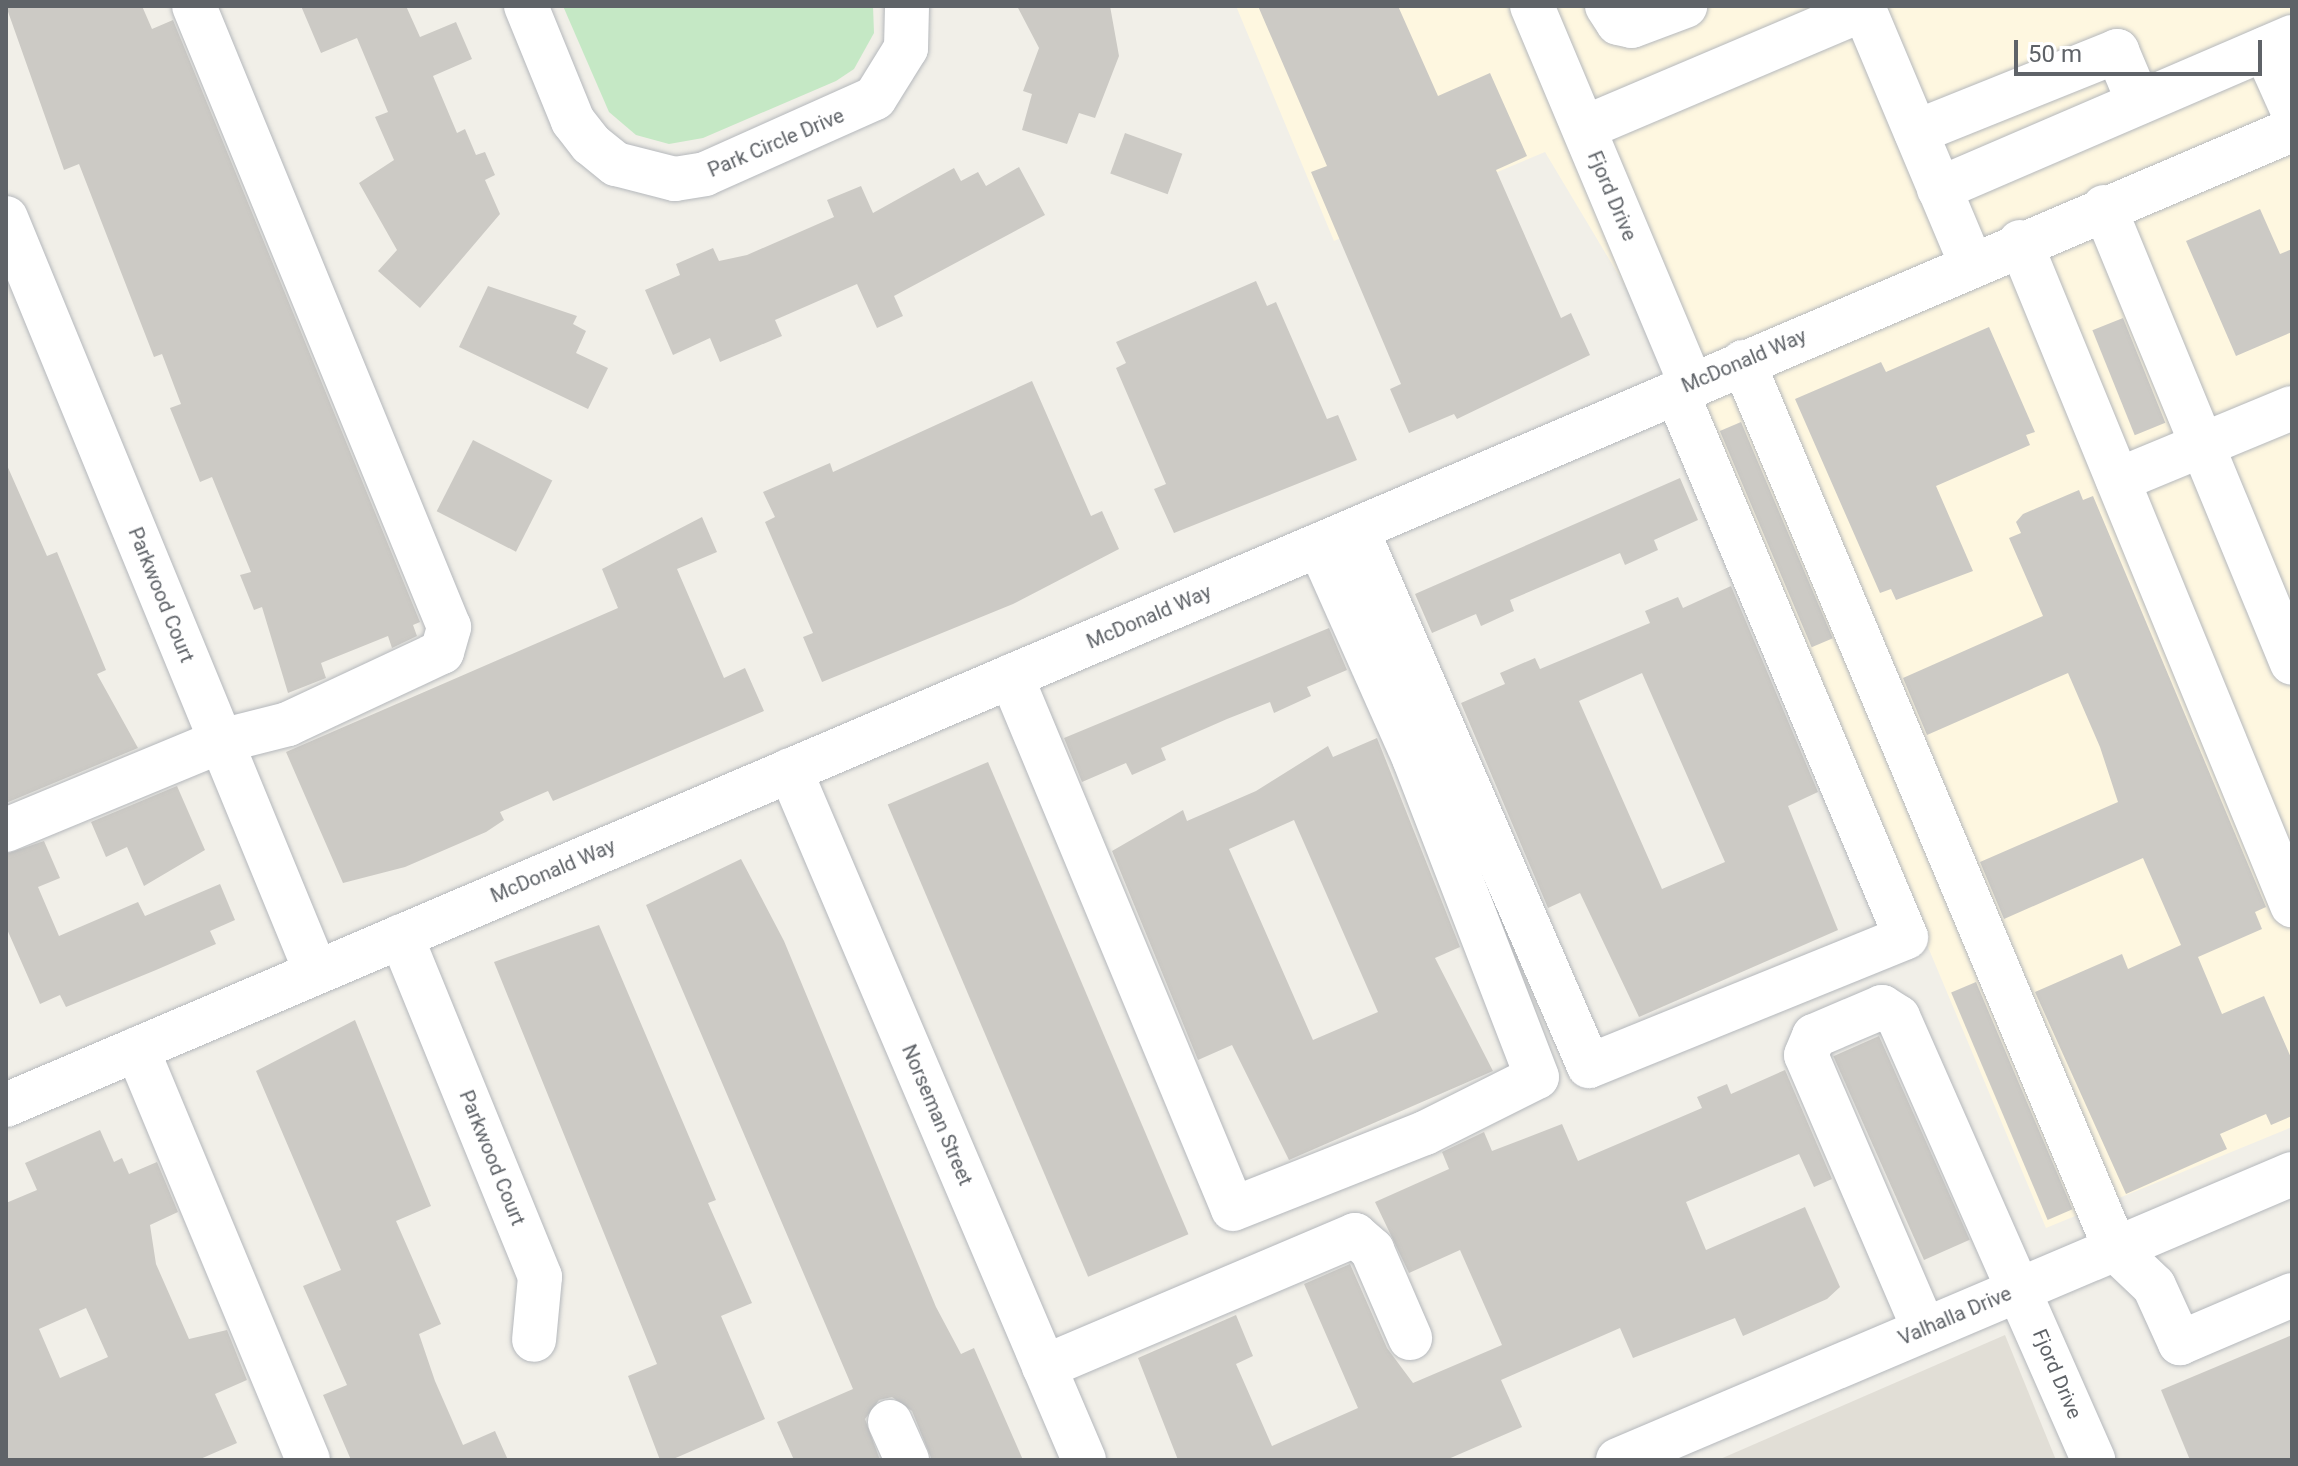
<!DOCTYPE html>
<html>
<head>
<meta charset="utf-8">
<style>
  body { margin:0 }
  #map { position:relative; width:2298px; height:1466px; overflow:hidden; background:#f1efe8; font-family:Roboto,sans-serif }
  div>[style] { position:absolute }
  .commercial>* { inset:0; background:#fef7e0 }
  .education>* { inset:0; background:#e1ded6 }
  .green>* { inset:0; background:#c5e8c5 }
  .building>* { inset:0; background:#cccac5; transform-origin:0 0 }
  .roads { filter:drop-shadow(0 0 2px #b5b8bc) drop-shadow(0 0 2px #b5b8bc) }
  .minor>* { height:44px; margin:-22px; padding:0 22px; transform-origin:22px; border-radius:22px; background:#fff }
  span { translate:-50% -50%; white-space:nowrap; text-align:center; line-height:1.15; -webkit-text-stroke:8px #fff; paint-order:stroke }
  .street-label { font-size:20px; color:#5f6368 }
  .frame { position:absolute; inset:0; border:8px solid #5f6368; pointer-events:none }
  .scale { position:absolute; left:2014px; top:40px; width:248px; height:36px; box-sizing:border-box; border:4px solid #5f6368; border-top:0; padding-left:10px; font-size:24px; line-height:28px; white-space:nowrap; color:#5f6368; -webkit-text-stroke:6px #fff; paint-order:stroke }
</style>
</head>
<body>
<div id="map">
  <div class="commercial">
    <i style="clip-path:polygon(1236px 6px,2292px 6px,2292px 1127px,2046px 1228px,1710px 428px,1545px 152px,1334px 241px)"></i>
  </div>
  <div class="education">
    <i style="clip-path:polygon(2005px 1335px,2056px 1460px,1718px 1460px)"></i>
  </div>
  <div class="green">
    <i style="clip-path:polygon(563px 6px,873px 6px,874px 33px,854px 69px,836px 81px,703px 138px,669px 144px,636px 135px,609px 112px)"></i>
  </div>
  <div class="building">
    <i style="clip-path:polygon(6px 6px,142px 6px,152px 29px,173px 20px,420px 622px,413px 625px,417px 636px,392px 648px,388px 636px,321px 663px,326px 678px,288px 693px,262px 607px,254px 610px,240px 575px,251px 572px,230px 521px,212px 477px,200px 482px,170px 408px,181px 404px,162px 354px,154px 357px,79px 164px,64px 170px)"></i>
    <i style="clip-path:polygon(301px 6px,406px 6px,420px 37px,456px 22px,472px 59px,433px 76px,457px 133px,465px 129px,476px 155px,485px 152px,495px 175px,485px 180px,500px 214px,420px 308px,378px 271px,397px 250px,359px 183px,394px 160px,375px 117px,388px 112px,357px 38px,321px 53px)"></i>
    <i style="clip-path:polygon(1017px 6px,1110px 6px,1119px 56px,1095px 118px,1079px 113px,1067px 144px,1022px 130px,1032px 94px,1023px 91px,1039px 48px)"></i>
    <i style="clip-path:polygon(1258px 6px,1398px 6px,1438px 96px,1490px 73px,1527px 156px,1496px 170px,1561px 318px,1571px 313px,1590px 355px,1457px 419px,1454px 414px,1409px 433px,1390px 389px,1401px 384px,1311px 172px,1327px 166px)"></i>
    <i style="left:1125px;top:133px;width:61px;height:43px;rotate:20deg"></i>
    <i style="clip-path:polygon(1019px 167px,1045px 215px,894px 296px,903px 316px,877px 328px,857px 284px,775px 320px,782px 336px,720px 362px,710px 338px,673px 355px,645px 290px,680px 275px,676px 264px,713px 248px,719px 261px,747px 255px,834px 217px,827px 200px,861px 186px,873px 213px,954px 168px,961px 181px,978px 172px,986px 186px)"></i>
    <i style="clip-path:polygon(2260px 209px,2280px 254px,2292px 249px,2292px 332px,2236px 356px,2186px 241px)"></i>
    <i style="clip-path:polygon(1256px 281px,1267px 306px,1276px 302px,1327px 419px,1338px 415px,1357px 460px,1174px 533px,1154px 489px,1166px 484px,1116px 368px,1126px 363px,1116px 342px)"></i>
    <i style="clip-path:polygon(488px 286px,577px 316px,573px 324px,586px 331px,576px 353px,608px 368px,588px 409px,459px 347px)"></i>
    <i style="left:2123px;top:318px;width:113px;height:33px;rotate:68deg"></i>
    <i style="clip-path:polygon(1989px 327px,2035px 432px,2026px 435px,2030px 445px,1936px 486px,1973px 571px,1896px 600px,1891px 589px,1880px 593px,1795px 399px,1881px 362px,1886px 372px)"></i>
    <i style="clip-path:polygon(1032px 381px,1091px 516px,1102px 511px,1119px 549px,1013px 604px,822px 682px,803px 637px,813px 633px,765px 522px,775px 517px,763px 492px,830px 463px,833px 472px)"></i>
    <i style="left:1741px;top:422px;width:235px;height:23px;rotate:67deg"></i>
    <i style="left:473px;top:440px;width:89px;height:80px;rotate:27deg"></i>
    <i style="clip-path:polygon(6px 463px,47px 556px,57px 552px,106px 670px,97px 674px,138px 748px,6px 803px)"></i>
    <i style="clip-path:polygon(1680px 478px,1698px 520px,1654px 540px,1658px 550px,1625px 565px,1620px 553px,1510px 600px,1514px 611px,1481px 626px,1476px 614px,1432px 633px,1415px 594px)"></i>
    <i style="clip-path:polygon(2079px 490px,2083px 500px,2093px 496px,2266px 907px,2255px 912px,2262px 929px,2198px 957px,2222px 1014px,2264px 996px,2292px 1060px,2292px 1116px,2271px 1125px,2266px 1114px,2220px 1134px,2227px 1149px,2126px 1194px,2035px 992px,2122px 954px,2128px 969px,2181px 945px,2143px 858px,2004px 919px,1980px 862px,2118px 802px,2100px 747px,2068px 673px,1927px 735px,1903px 678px,2043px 616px,2009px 538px,2021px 533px,2016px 522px,2023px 514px)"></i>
    <i style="clip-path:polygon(702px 517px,717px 552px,677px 569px,724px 678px,745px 668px,764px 711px,553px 801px,548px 791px,500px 812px,504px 820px,486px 832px,405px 867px,343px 883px,286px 752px,618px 608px,602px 569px)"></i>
    <i style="clip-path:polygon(evenodd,1731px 586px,1818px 792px,1788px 806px,1838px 930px,1639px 1017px,1580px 893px,1548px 908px,1461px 703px,1505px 684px,1500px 673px,1535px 658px,1540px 669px,1650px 623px,1645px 611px,1678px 597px,1683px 608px,1731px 586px,1642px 673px,1725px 862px,1662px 889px,1579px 701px,1642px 673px)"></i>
    <i style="clip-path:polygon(1329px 628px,1347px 670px,1307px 687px,1311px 696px,1274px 713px,1270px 702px,1227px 719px,1161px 748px,1166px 760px,1132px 775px,1126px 763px,1082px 782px,1064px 738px)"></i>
    <i style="clip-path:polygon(evenodd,1377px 738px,1460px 947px,1435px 958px,1493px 1071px,1289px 1160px,1232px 1045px,1198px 1060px,1112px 851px,1183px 810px,1187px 821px,1256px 791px,1328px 746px,1333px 757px,1377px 738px,1294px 820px,1378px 1012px,1313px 1040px,1229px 849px,1294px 820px)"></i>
    <i style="left:988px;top:762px;width:513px;height:109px;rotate:67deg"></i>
    <i style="clip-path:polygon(177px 786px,205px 850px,144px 886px,127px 847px,106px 857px,91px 822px)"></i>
    <i style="clip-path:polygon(44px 841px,60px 878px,38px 887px,59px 936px,138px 902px,145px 916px,220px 884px,235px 920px,210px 931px,216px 944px,156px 970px,66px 1007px,60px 995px,40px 1004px,6px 927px,6px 854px)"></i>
    <i style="clip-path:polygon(741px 859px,784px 941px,936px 1307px,961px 1354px,974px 1348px,1023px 1460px,932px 1460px,912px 1411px,892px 1397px,879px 1400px,865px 1419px,880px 1460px,794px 1460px,777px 1422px,853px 1389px,646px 905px)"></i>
    <i style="clip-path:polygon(599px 925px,716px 1200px,708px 1203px,752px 1303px,721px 1316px,765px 1419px,671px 1460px,660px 1460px,628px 1376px,657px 1364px,494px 962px)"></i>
    <i style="left:1976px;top:982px;width:247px;height:27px;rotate:67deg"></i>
    <i style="clip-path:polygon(355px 1020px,431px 1206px,396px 1221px,441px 1324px,419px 1334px,435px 1381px,463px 1445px,495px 1431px,508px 1460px,351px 1460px,323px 1395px,347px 1385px,303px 1286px,341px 1270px,256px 1071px)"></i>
    <i style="left:1879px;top:1036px;width:223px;height:50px;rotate:66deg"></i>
    <i style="clip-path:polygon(1785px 1070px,1832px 1179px,1814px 1187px,1799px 1154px,1686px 1202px,1706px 1250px,1805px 1207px,1840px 1287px,1827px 1299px,1743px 1336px,1735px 1318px,1633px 1358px,1620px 1328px,1501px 1380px,1522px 1427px,1446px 1460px,1178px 1460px,1138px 1358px,1236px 1315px,1253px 1356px,1236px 1364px,1272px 1446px,1358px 1408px,1304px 1284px,1350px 1264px,1387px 1348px,1413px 1383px,1502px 1345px,1460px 1250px,1409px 1273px,1375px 1202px,1449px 1169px,1442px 1152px,1484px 1132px,1492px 1151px,1562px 1124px,1578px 1161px,1702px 1108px,1697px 1097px,1727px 1084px,1731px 1094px)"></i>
    <i style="clip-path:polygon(evenodd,100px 1130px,114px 1162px,122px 1158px,129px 1174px,157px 1162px,178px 1212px,150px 1225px,156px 1264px,189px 1339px,227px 1330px,247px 1380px,215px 1394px,237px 1443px,198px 1460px,6px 1460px,6px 1203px,37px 1190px,25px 1163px,100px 1130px,86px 1308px,108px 1357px,60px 1378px,39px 1329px,86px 1308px)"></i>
    <i style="clip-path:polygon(2292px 1335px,2292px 1460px,2190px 1460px,2161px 1390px)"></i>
  </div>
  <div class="roads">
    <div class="minor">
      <i style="left:526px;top:6px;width:124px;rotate:67.8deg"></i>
      <i style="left:573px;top:121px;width:29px;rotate:52deg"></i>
      <i style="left:591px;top:144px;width:32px;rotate:39deg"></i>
      <i style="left:616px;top:164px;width:61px;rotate:14.3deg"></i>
      <i style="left:675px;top:179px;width:30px;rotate:-9deg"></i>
      <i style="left:705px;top:174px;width:186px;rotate:-24.1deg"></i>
      <i style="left:875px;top:98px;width:59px;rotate:-58.2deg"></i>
      <i style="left:906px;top:48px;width:42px;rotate:-88.6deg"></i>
      <i style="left:1532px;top:6px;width:412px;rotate:67.2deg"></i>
      <i style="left:1607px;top:6px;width:20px;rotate:57deg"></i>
      <i style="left:1618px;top:23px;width:14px;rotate:12deg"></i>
      <i style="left:1632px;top:26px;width:57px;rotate:-20.7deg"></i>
      <i style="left:2265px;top:49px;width:66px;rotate:65.8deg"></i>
      <i style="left:1584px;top:128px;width:304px;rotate:-23deg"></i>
      <i style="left:1864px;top:9px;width:277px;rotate:67.2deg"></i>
      <i style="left:1916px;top:132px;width:217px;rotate:-21.9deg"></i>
      <i style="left:2117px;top:51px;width:56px;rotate:67.1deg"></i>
      <i style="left:1939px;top:189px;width:384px;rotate:-23.3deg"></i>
      <i style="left:2104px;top:207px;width:493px;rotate:67.6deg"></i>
      <i style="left:6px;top:218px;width:815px;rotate:67.65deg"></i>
      <i style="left:2020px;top:242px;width:717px;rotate:67.69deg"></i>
      <i style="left:1743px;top:362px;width:963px;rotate:67.22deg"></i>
      <i style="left:2116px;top:1250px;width:52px;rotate:43.5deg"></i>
      <i style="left:2154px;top:1286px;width:63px;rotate:65.5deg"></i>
      <i style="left:2180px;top:1343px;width:122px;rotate:-23.2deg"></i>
      <i style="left:2118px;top:480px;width:188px;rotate:-22.5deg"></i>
      <i style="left:1357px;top:530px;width:584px;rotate:66.6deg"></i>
      <i style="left:1589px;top:1066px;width:342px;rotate:-22.1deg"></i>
      <i style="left:1906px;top:937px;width:592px;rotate:-112.84deg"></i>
      <i style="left:1011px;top:676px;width:577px;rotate:67.39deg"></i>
      <i style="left:1233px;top:1209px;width:206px;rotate:-21.6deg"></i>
      <i style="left:1425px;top:1133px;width:125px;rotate:-26.6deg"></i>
      <i style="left:1537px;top:1077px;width:342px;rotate:-111.1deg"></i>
      <i style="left:1414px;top:758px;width:233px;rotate:-114deg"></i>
      <i style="left:790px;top:770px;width:750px;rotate:66.92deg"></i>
      <i style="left:6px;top:830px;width:233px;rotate:-22.5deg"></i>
      <i style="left:221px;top:741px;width:69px;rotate:-14.2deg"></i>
      <i style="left:288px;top:724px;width:170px;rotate:-25.1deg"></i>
      <i style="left:442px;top:652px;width:26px;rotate:-74deg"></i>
      <i style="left:449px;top:627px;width:671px;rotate:-112.32deg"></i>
      <i style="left:401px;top:936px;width:368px;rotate:67.8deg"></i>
      <i style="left:540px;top:1277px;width:63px;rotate:95.4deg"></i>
      <i style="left:137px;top:1049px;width:445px;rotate:67.4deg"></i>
      <i style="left:6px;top:1105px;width:2485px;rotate:-23.1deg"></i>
      <i style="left:1924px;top:1329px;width:298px;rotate:-113.3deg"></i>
      <i style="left:1806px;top:1055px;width:21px;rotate:-67deg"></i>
      <i style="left:1814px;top:1036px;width:74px;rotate:-23.1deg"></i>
      <i style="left:1882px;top:1007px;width:19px;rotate:32deg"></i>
      <i style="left:1898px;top:1017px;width:484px;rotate:66.2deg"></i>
      <i style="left:1044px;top:1367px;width:338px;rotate:-23deg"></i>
      <i style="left:1355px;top:1235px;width:23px;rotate:41deg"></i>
      <i style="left:1372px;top:1250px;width:96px;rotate:66.6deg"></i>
      <i style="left:890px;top:1422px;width:42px;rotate:65.9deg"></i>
      <i style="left:1618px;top:1460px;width:732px;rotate:-22.99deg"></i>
    </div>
  </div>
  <div class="street-label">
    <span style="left:776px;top:143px;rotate:-23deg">Park Circle Drive</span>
    <span style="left:1612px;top:196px;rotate:67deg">Fjord Drive</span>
    <span style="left:1744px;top:361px;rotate:-23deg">McDonald Way</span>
    <span style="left:161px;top:595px;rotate:68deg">Parkwood Court</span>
    <span style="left:1149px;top:617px;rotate:-23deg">McDonald Way</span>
    <span style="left:553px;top:871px;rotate:-23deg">McDonald Way</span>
    <span style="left:937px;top:1115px;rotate:67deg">Norseman Street</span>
    <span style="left:492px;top:1158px;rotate:68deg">Parkwood Court</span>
    <span style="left:1955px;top:1316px;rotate:-23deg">Valhalla Drive</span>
    <span style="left:2057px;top:1374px;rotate:67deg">Fjord Drive</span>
  </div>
  <div class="frame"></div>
  <div class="scale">50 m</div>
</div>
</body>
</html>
